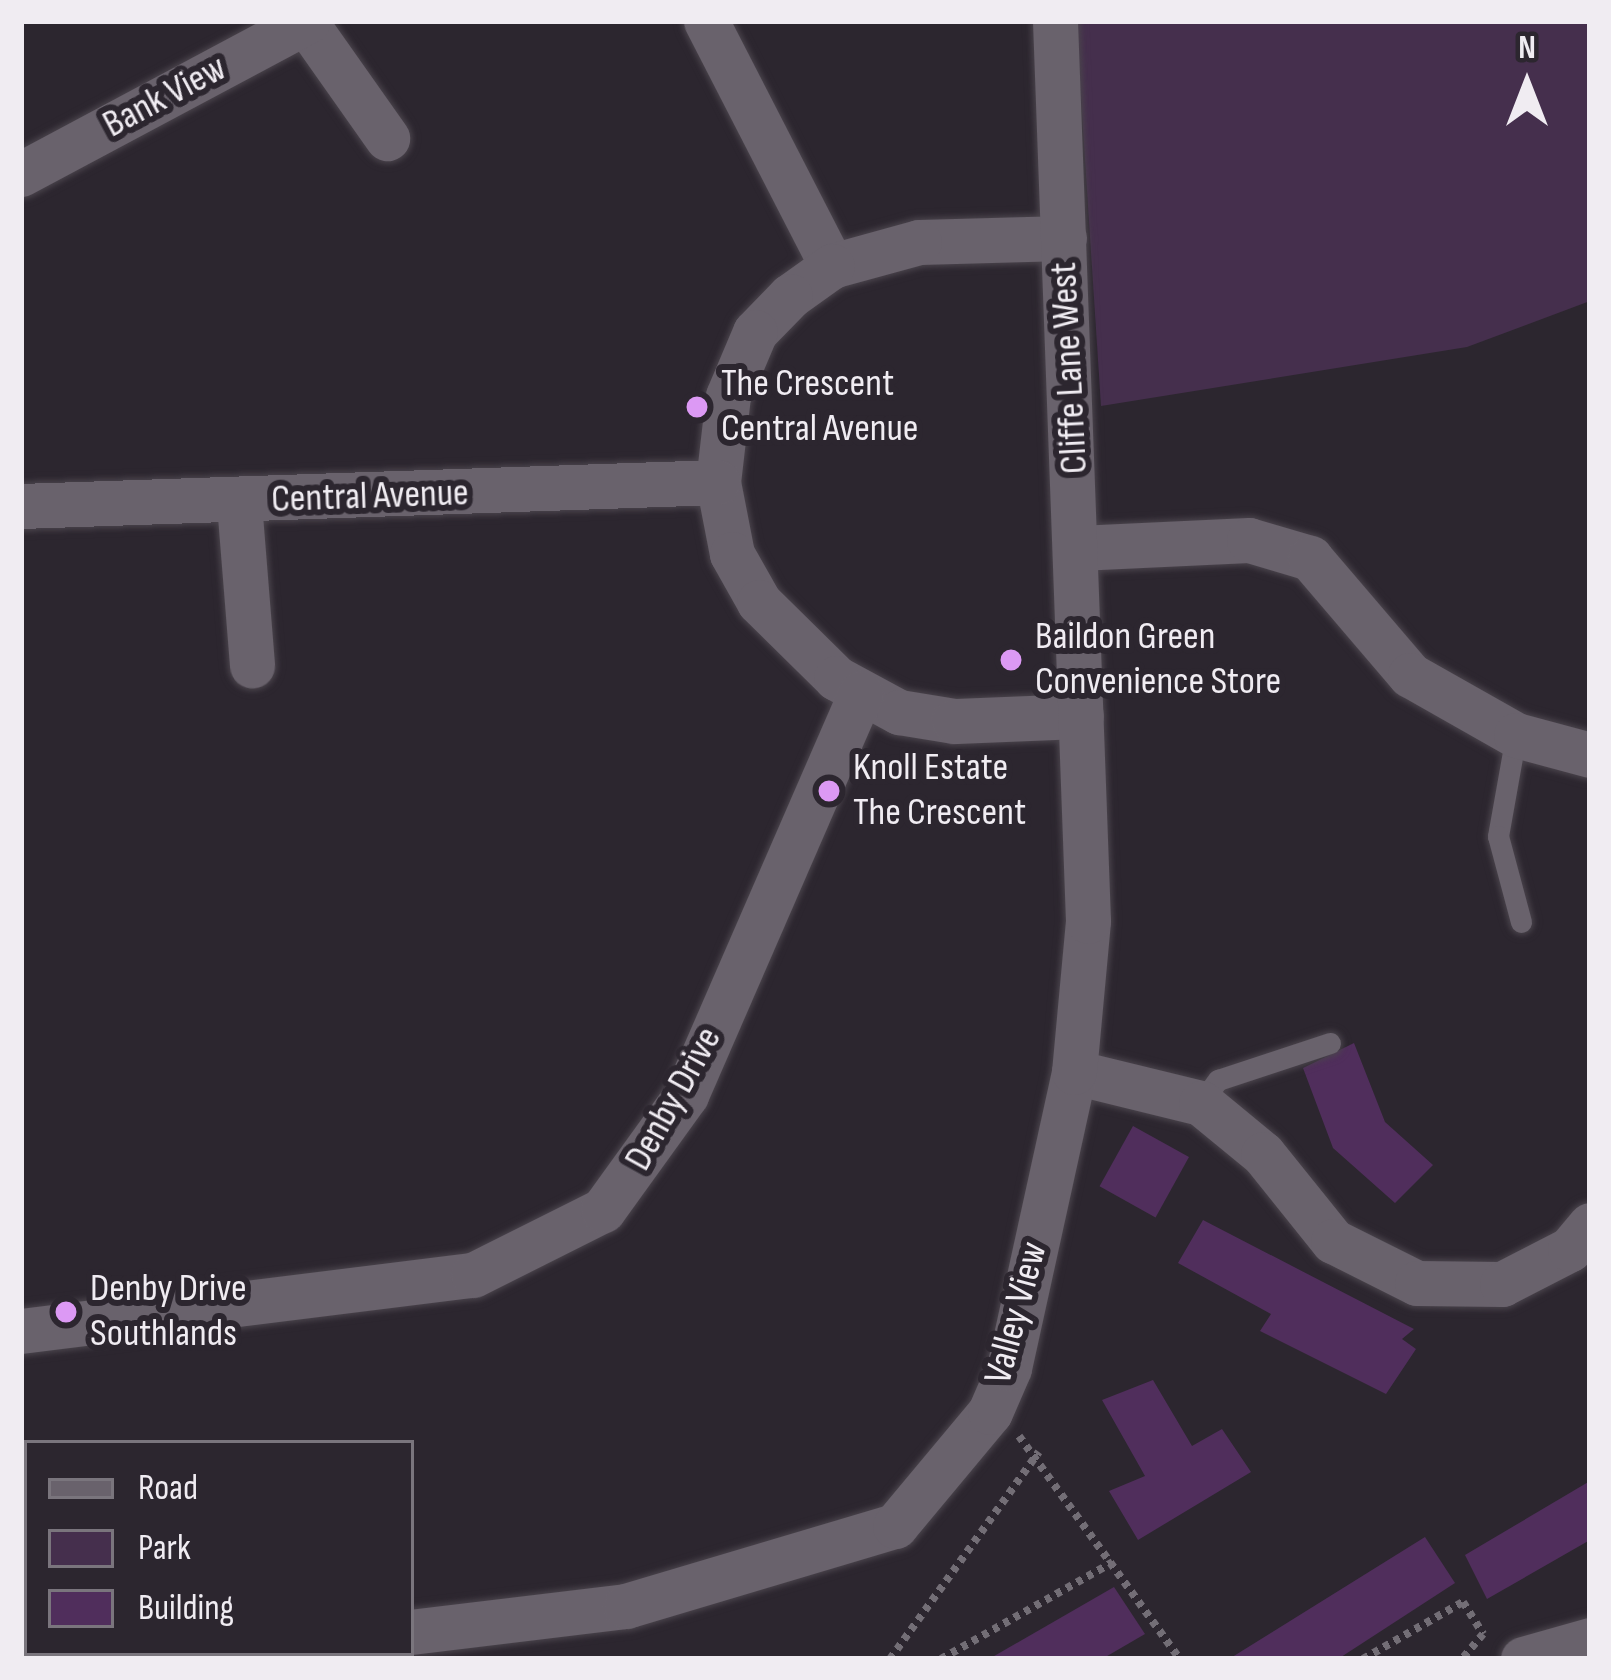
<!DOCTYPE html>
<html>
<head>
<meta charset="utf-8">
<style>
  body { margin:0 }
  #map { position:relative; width:1611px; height:1680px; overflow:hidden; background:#2c262f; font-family:"Sofia Sans Condensed",sans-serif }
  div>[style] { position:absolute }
  .green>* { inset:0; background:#452f4d }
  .building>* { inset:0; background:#502e5c; transform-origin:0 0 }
  .path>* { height:8px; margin-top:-4px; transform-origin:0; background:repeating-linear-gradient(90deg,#736e76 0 6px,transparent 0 12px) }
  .roads { filter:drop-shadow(0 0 3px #4a444c) drop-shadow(0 0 3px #4a444c) }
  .service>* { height:21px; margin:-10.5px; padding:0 10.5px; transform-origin:10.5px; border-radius:10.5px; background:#69626c }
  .minor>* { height:45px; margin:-22.5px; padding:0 22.5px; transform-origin:22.5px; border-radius:22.5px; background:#69626c }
  .dots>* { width:33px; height:33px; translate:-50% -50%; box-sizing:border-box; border:6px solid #2c262f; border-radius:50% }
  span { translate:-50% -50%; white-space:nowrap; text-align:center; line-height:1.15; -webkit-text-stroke:12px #2c262f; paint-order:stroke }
  .street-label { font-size:39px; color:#f0ecf2 }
  .poi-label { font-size:39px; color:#f0ecf2 }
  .left { translate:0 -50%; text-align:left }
  .frame { position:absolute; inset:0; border:24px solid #f0ecf2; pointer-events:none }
  .legend { position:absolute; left:24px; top:1440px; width:390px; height:216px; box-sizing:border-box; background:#2c262f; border:3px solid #7a757d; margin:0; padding:15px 21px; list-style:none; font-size:36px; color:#f0ecf2 }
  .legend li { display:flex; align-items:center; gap:24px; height:60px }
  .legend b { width:60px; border:3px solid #7a757d }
  .north { position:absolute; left:1467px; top:24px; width:120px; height:120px; -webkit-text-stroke:9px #2c262f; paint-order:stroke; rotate:0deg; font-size:33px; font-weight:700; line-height:48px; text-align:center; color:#f0ecf2 }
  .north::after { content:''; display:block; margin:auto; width:42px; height:54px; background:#f0ecf2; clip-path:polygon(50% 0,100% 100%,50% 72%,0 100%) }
</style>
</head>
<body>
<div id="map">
  <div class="green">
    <i style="clip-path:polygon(1076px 21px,1590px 21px,1590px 301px,1467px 347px,1101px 406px)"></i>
  </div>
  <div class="building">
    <i style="clip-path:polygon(1354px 1043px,1385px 1122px,1433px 1165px,1395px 1203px,1333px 1148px,1303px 1068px)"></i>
    <i style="left:1133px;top:1126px;width:64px;height:69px;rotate:29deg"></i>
    <i style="clip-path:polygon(1203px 1220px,1414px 1329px,1402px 1339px,1416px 1349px,1386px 1394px,1260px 1331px,1271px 1314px,1178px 1263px)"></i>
    <i style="clip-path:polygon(1153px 1380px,1192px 1446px,1222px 1429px,1251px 1472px,1138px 1540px,1109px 1491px,1145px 1476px,1102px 1400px)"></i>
    <i style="clip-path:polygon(1590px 1481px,1590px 1540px,1487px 1599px,1465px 1555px)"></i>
    <i style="clip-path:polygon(1425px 1537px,1455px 1583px,1338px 1659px,1229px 1659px)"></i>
    <i style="clip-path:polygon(1114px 1587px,1145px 1634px,1102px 1659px,989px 1659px)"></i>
  </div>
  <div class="path">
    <i style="left:1019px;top:1436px;width:275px;rotate:54.2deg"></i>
    <i style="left:890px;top:1659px;width:255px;rotate:-54.3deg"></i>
    <i style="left:941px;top:1659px;width:197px;rotate:-29.4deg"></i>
    <i style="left:1363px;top:1659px;width:115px;rotate:-29.7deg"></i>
    <i style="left:1463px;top:1602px;width:38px;rotate:58deg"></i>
    <i style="left:1483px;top:1634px;width:33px;rotate:130deg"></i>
  </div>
  <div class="roads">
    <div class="service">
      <i style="left:1516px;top:735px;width:103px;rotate:100.1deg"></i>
      <i style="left:1498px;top:836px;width:89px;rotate:75deg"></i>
      <i style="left:1201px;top:1103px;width:29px;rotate:-54deg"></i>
      <i style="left:1218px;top:1080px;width:118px;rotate:-18.3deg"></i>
    </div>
    <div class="minor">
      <i style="left:706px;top:21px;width:276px;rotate:62.8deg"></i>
      <i style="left:306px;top:23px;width:141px;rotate:54.8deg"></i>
      <i style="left:21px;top:174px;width:325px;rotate:-28.1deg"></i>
      <i style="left:1064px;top:238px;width:145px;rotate:178.4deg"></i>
      <i style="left:919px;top:242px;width:90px;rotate:164.6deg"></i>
      <i style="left:832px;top:266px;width:52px;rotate:144.5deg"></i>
      <i style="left:790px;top:296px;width:50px;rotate:134.2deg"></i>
      <i style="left:755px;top:332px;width:69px;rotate:112.9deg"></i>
      <i style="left:728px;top:396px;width:87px;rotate:96.6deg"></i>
      <i style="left:718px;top:482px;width:73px;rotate:79deg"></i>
      <i style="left:732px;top:554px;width:55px;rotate:60.6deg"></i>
      <i style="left:759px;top:602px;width:108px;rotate:44.6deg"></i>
      <i style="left:836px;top:678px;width:72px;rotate:28.4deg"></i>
      <i style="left:899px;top:712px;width:56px;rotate:9.3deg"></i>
      <i style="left:954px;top:721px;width:127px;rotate:-2.3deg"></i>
      <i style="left:239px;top:503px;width:163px;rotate:85.4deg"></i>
      <i style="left:21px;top:506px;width:697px;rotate:-1.97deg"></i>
      <i style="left:1078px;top:548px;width:171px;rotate:-2.7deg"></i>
      <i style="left:1249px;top:540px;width:64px;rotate:16.4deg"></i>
      <i style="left:1310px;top:558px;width:154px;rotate:49.5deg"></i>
      <i style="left:1410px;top:675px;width:122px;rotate:29.5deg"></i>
      <i style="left:1516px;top:735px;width:77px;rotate:15.1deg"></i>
      <i style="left:1074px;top:1072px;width:131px;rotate:13.7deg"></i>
      <i style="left:1201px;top:1103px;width:80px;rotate:39.4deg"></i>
      <i style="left:1263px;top:1154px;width:112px;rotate:51.2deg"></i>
      <i style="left:1333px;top:1241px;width:94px;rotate:26.6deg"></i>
      <i style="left:1417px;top:1283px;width:85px;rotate:0.7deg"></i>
      <i style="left:1502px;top:1284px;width:76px;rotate:-27.2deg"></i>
      <i style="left:1570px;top:1249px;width:31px;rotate:-50deg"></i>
      <i style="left:21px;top:1331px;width:455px;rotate:-7.1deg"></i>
      <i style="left:473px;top:1275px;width:145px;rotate:-26.6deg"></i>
      <i style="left:603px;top:1210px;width:142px;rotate:-54.2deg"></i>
      <i style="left:686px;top:1095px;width:438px;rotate:-66.5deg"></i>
      <i style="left:21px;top:1544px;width:27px;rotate:77deg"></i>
      <i style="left:411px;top:1632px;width:217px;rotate:-6.9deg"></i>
      <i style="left:626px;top:1606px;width:281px;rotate:-16.6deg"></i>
      <i style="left:895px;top:1526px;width:148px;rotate:-50.2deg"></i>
      <i style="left:990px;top:1412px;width:48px;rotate:-66.6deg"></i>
      <i style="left:1009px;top:1368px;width:303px;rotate:-77.6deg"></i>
      <i style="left:1074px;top:1072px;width:152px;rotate:-84.7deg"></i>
      <i style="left:1088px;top:921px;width:901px;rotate:-92.1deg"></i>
      <i style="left:46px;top:1653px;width:6px;rotate:81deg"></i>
      <i style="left:185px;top:1659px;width:50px;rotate:-6.8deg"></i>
      <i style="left:1523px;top:1659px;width:70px;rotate:-15.8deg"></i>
    </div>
  </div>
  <div class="dots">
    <i style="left:697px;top:407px;background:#dc99f4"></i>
    <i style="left:1011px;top:660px;background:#dc99f4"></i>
    <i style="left:829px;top:791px;background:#dc99f4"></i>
    <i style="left:66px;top:1312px;background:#dc99f4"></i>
  </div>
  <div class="street-label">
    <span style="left:165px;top:97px;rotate:-28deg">Bank View</span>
    <span style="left:1070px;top:368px;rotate:-93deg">Cliffe Lane West</span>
    <span style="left:370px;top:497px;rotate:-2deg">Central Avenue</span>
    <span style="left:674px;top:1099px;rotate:-61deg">Denby Drive</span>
    <span style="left:1017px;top:1313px;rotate:-75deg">Valley View</span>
  </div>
  <div class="poi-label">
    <span class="left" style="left:721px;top:407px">The Crescent<br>Central Avenue</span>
    <span class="left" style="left:1035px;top:660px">Baildon Green<br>Convenience Store</span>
    <span class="left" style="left:853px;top:791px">Knoll Estate<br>The Crescent</span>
    <span class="left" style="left:90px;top:1312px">Denby Drive<br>Southlands</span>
  </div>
  <div class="frame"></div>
  <ul class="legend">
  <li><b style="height:15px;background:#69626c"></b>Road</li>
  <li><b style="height:33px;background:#452f4d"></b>Park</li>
  <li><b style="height:33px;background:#502e5c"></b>Building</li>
  </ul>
  <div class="north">N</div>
</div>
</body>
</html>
